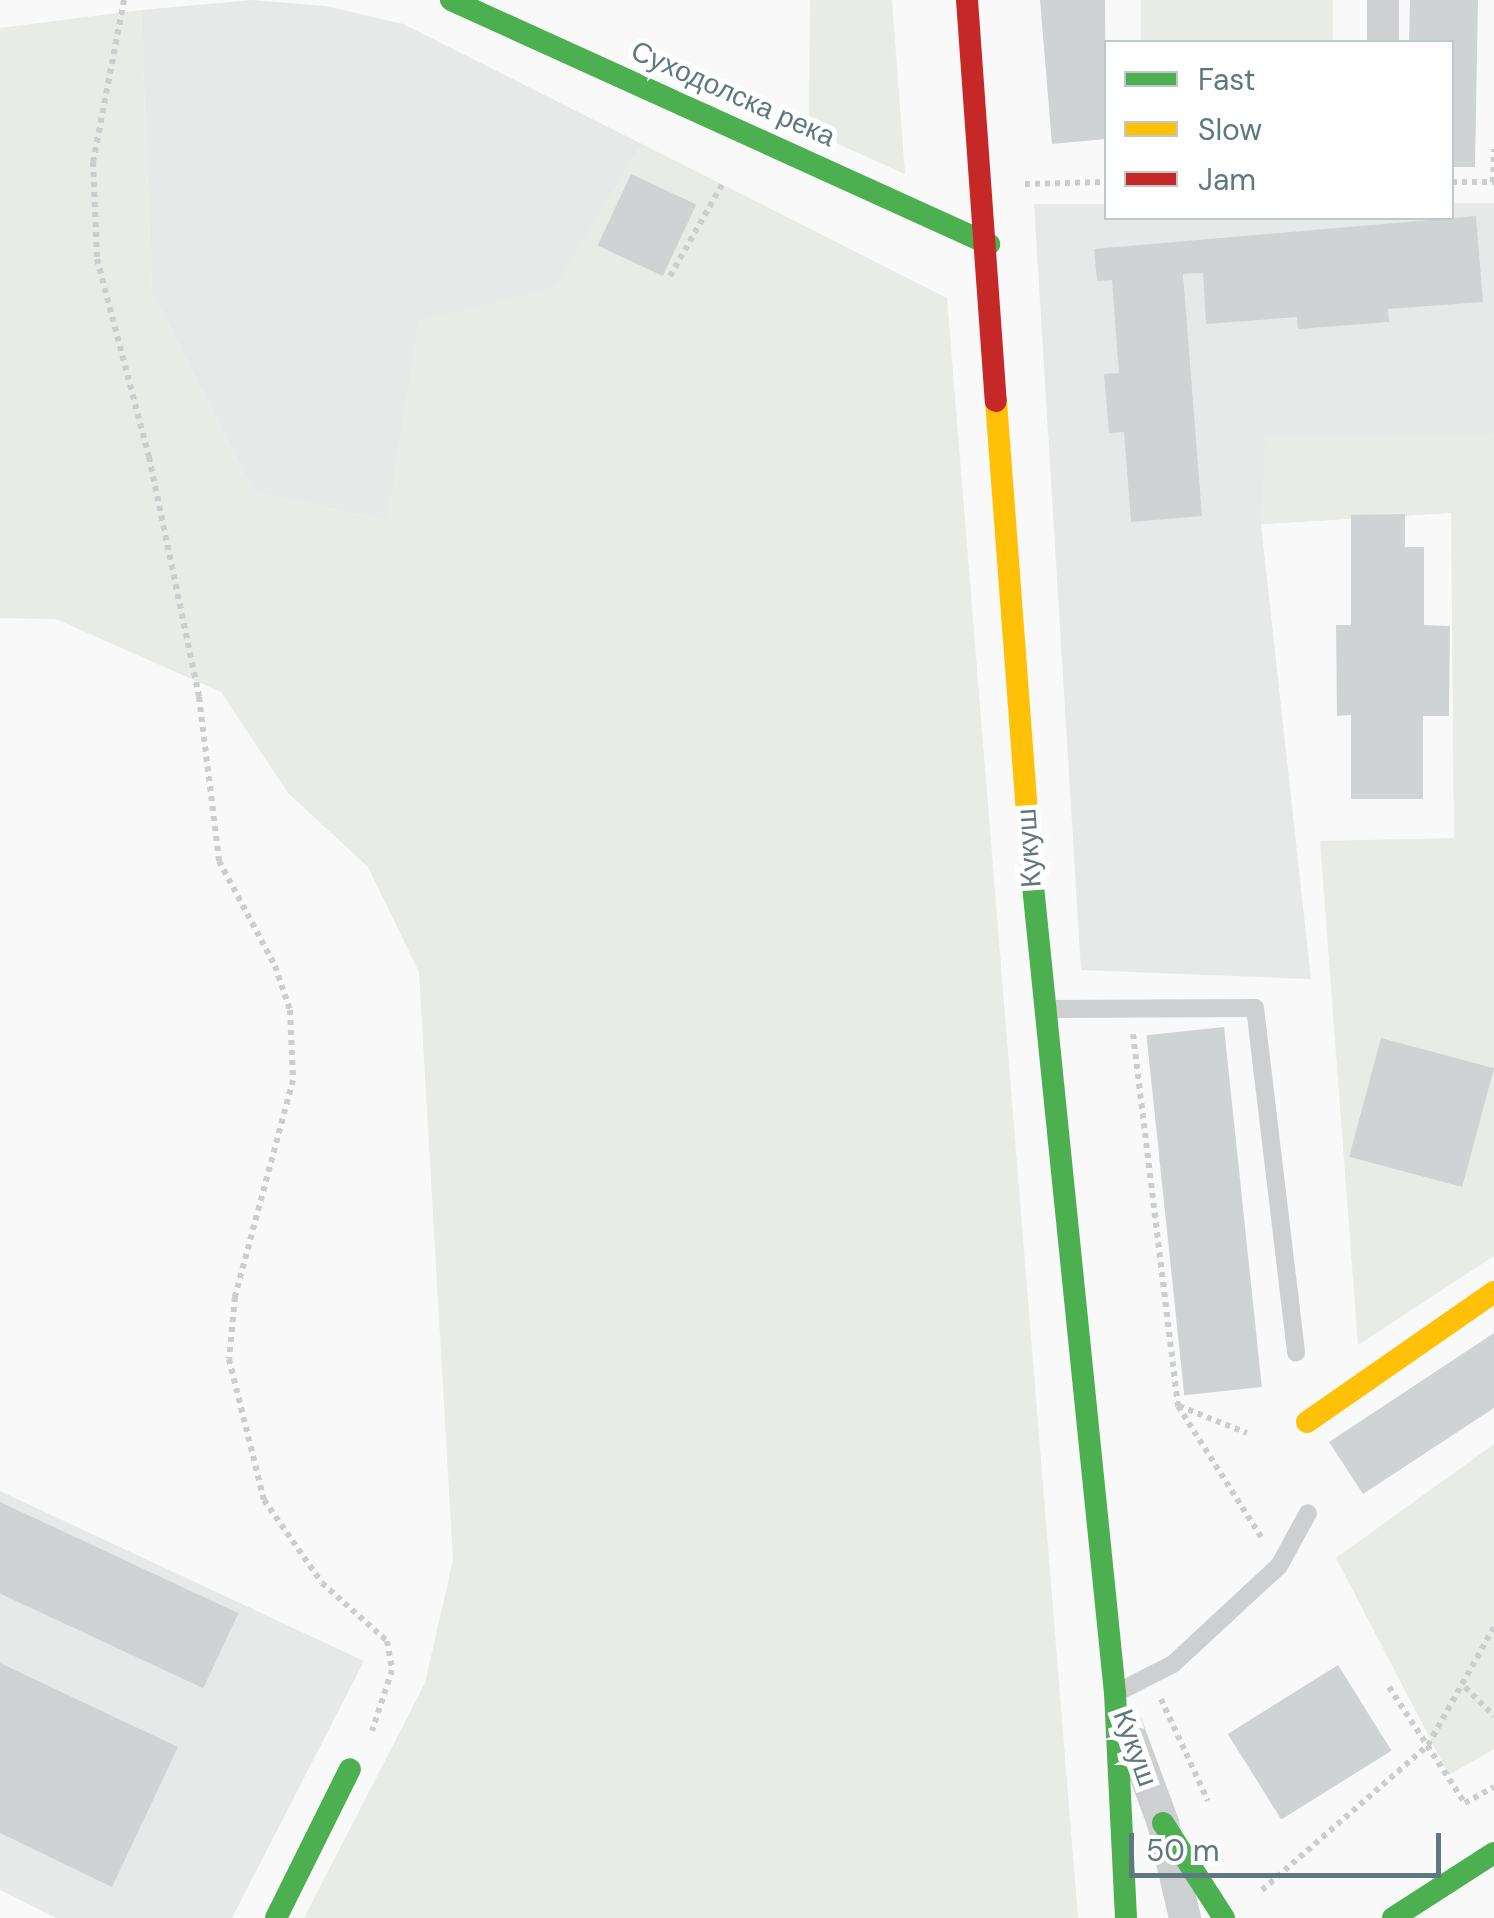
<!DOCTYPE html>
<html>
<head>
<meta charset="utf-8">
<style>
  body { margin:0 }
  #map { position:relative; width:1494px; height:1918px; overflow:hidden; background:#f9f9f9; font-family:"DM Sans",sans-serif }
  div>[style] { position:absolute }
  .built>* { inset:0; background:#e7e9e9 }
  .green>* { inset:0; background:#e8ebe6; transform-origin:0 0 }
  .building>* { inset:0; background:#d0d3d4; transform-origin:0 0 }
  .path>* { height:6px; margin-top:-3px; transform-origin:0; background:repeating-linear-gradient(90deg,#cbcdce 0 5px,transparent 0 10px) }
  .lane>* { height:18px; margin:-9px; padding:0 9px; transform-origin:9px; border-radius:9px; background:#cdcfd0 }
  .street>* { height:32px; margin:-16px; padding:0 16px; transform-origin:16px; border-radius:16px; background:#cdcfd0 }
  .fast>* { height:22px; margin:-11px; padding:0 11px; transform-origin:11px; border-radius:11px; background:#4caf50 }
  .slow>* { height:22px; margin:-11px; padding:0 11px; transform-origin:11px; border-radius:11px; background:#ffc107 }
  .jam>* { height:22px; margin:-11px; padding:0 11px; transform-origin:11px; border-radius:11px; background:#c62828 }
  span { translate:-50% -50%; white-space:nowrap; text-align:center; line-height:1.15; -webkit-text-stroke:10px #fff; paint-order:stroke }
  .street-label { font-size:28px; color:#5e7880 }
  .legend { position:absolute; left:1104px; top:40px; width:350px; height:180px; box-sizing:border-box; background:#fff; border:2px solid #bfc9cc; margin:0; padding:12px 18px; list-style:none; font-size:30px; color:#5e7880 }
  .legend li { display:flex; align-items:center; gap:20px; height:50px }
  .legend b { width:50px; border:2px solid #bfc9cc }
  .scale { position:absolute; left:1129px; top:1833px; width:312px; height:45px; box-sizing:border-box; border:5px solid #5e7880; border-top:0; padding-left:12px; font-size:30px; line-height:35px; white-space:nowrap; color:#5e7880; -webkit-text-stroke:8px #fff; paint-order:stroke }
</style>
</head>
<body>
<div id="map">
  <div class="built">
    <i style="clip-path:polygon(252px 0,326px 6px,403px 24px,642px 144px,556px 288px,419px 322px,388px 521px,254px 492px,152px 293px,141px 10px)"></i>
    <i style="clip-path:polygon(1452px 203px,1494px 203px,1494px 510px,1261px 524px,1311px 979px,1081px 970px,1034px 204px,1106px 204px,1106px 218px,1452px 218px)"></i>
    <i style="clip-path:polygon(0 1491px,364px 1661px,232px 1918px,56px 1918px,0 1890px)"></i>
  </div>
  <div class="green">
    <i style="clip-path:polygon(810px 0,892px 0,905px 174px,809px 131px)"></i>
    <i style="left:1141px;top:0;width:192px;height:42px"></i>
    <i style="clip-path:polygon(141px 10px,152px 293px,254px 492px,388px 521px,419px 321px,556px 287px,642px 144px,947px 298px,1078px 1918px,304px 1918px,425px 1683px,453px 1560px,419px 972px,368px 867px,288px 793px,221px 692px,56px 619px,0 618px,0 28px)"></i>
    <i style="clip-path:polygon(1494px 434px,1494px 1256px,1358px 1345px,1320px 841px,1454px 838px,1451px 513px,1261px 524px,1265px 437px)"></i>
    <i style="clip-path:polygon(1494px 1444px,1494px 1749px,1449px 1775px,1336px 1558px)"></i>
  </div>
  <div class="building">
    <i style="clip-path:polygon(1040px 0,1105px 0,1106px 139px,1052px 144px)"></i>
    <i style="clip-path:polygon(1410px 0,1478px 0,1475px 167px,1452px 167px,1452px 42px,1409px 42px)"></i>
    <i style="left:631px;top:174px;width:72px;height:79px;rotate:25deg"></i>
    <i style="clip-path:polygon(1476px 216px,1483px 302px,1388px 309px,1389px 322px,1298px 329px,1297px 317px,1206px 324px,1203px 273px,1183px 274px,1202px 516px,1131px 522px,1124px 432px,1109px 433px,1104px 374px,1119px 373px,1112px 280px,1097px 281px,1094px 249px)"></i>
    <i style="clip-path:polygon(1405px 514px,1405px 547px,1424px 547px,1424px 625px,1450px 626px,1449px 716px,1423px 716px,1423px 799px,1351px 799px,1351px 715px,1337px 716px,1336px 625px,1351px 625px,1351px 515px)"></i>
    <i style="left:1224px;top:1027px;width:362px;height:78px;rotate:84deg"></i>
    <i style="left:1381px;top:1038px;width:117px;height:123px;rotate:15deg"></i>
    <i style="clip-path:polygon(1494px 1333px,1494px 1408px,1363px 1494px,1329px 1442px)"></i>
    <i style="left:0;top:1502px;width:263px;height:83px;rotate:25deg"></i>
    <i style="clip-path:polygon(0 1663px,178px 1747px,112px 1887px,0 1833px)"></i>
    <i style="left:1338px;top:1665px;width:101px;height:130px;rotate:58deg"></i>
  </div>
  <div class="path">
    <i style="left:124px;top:0;width:165px;rotate:100.8deg"></i>
    <i style="left:93px;top:162px;width:97px;rotate:87.6deg"></i>
    <i style="left:97px;top:259px;width:205px;rotate:75.3deg"></i>
    <i style="left:149px;top:457px;width:245px;rotate:78.2deg"></i>
    <i style="left:199px;top:697px;width:165px;rotate:83deg"></i>
    <i style="left:219px;top:861px;width:119px;rotate:61.9deg"></i>
    <i style="left:275px;top:966px;width:46px;rotate:71.2deg"></i>
    <i style="left:290px;top:1010px;width:70px;rotate:87.5deg"></i>
    <i style="left:293px;top:1080px;width:225px;rotate:105deg"></i>
    <i style="left:235px;top:1297px;width:62px;rotate:95.5deg"></i>
    <i style="left:229px;top:1359px;width:145px;rotate:76.1deg"></i>
    <i style="left:264px;top:1500px;width:101px;rotate:55.1deg"></i>
    <i style="left:322px;top:1583px;width:87px;rotate:41.7deg"></i>
    <i style="left:387px;top:1641px;width:29px;rotate:80deg"></i>
    <i style="left:392px;top:1670px;width:64px;rotate:108.2deg"></i>
    <i style="left:1452px;top:182px;width:42px"></i>
    <i style="left:1493px;top:182px;width:33px;rotate:-88deg"></i>
    <i style="left:1025px;top:184px;width:81px;rotate:-1.4deg"></i>
    <i style="left:670px;top:276px;width:105px;rotate:-60.3deg"></i>
    <i style="left:1133px;top:1034px;width:375px;rotate:83.1deg"></i>
    <i style="left:1178px;top:1406px;width:159px;rotate:57.6deg"></i>
    <i style="left:1179px;top:1406px;width:73px;rotate:21.7deg"></i>
    <i style="left:1389px;top:1687px;width:139px;rotate:56.8deg"></i>
    <i style="left:1465px;top:1803px;width:33px;rotate:-29deg"></i>
    <i style="left:1465px;top:1687px;width:41px;rotate:45deg"></i>
    <i style="left:1161px;top:1699px;width:112px;rotate:65.3deg"></i>
    <i style="left:1262px;top:1890px;width:220px;rotate:-41.1deg"></i>
    <i style="left:1428px;top:1745px;width:135px;rotate:-60.8deg"></i>
  </div>
  <div class="lane">
    <i style="left:1048px;top:1009px;width:207px;rotate:-0.3deg"></i>
    <i style="left:1255px;top:1008px;width:347px;rotate:83.2deg"></i>
    <i style="left:1120px;top:1691px;width:59px;rotate:-27deg"></i>
    <i style="left:1173px;top:1664px;width:144px;rotate:-42.8deg"></i>
    <i style="left:1279px;top:1566px;width:60px;rotate:-61.3deg"></i>
  </div>
  <div class="street">
    <i style="left:1383px;top:42px;width:42px;rotate:-90deg"></i>
    <i style="left:1127px;top:1726px;width:103px;rotate:69.6deg"></i>
    <i style="left:1163px;top:1823px;width:98px;rotate:77deg"></i>
  </div>
  <div class="fast">
    <i style="left:451px;top:0;width:591px;rotate:24.4deg"></i>
    <i style="left:1032px;top:876px;width:821px;rotate:84.2deg"></i>
    <i style="left:1115px;top:1693px;width:225px;rotate:87.2deg"></i>
    <i style="left:1163px;top:1823px;width:113px;rotate:57.3deg"></i>
    <i style="left:276px;top:1918px;width:166px;rotate:-63.6deg"></i>
    <i style="left:1393px;top:1918px;width:120px;rotate:-32.8deg"></i>
  </div>
  <div class="slow">
    <i style="left:996px;top:401px;width:476px;rotate:85.7deg"></i>
    <i style="left:1307px;top:1422px;width:228px;rotate:-34.8deg"></i>
  </div>
  <div class="jam">
    <i style="left:967px;top:0;width:402px;rotate:85.9deg"></i>
  </div>
  <div class="street-label">
    <span style="left:733px;top:94px;rotate:24deg">Суходолска река</span>
    <span style="left:1029px;top:848px;rotate:-94deg">Кукуш</span>
    <span style="left:1135px;top:1748px;rotate:70deg">Кукуш</span>
  </div>
  <ul class="legend">
  <li><b style="height:12px;background:#4caf50"></b>Fast</li>
  <li><b style="height:12px;background:#ffc107"></b>Slow</li>
  <li><b style="height:12px;background:#c62828"></b>Jam</li>
  </ul>
  <div class="scale">50 m</div>
</div>
</body>
</html>
